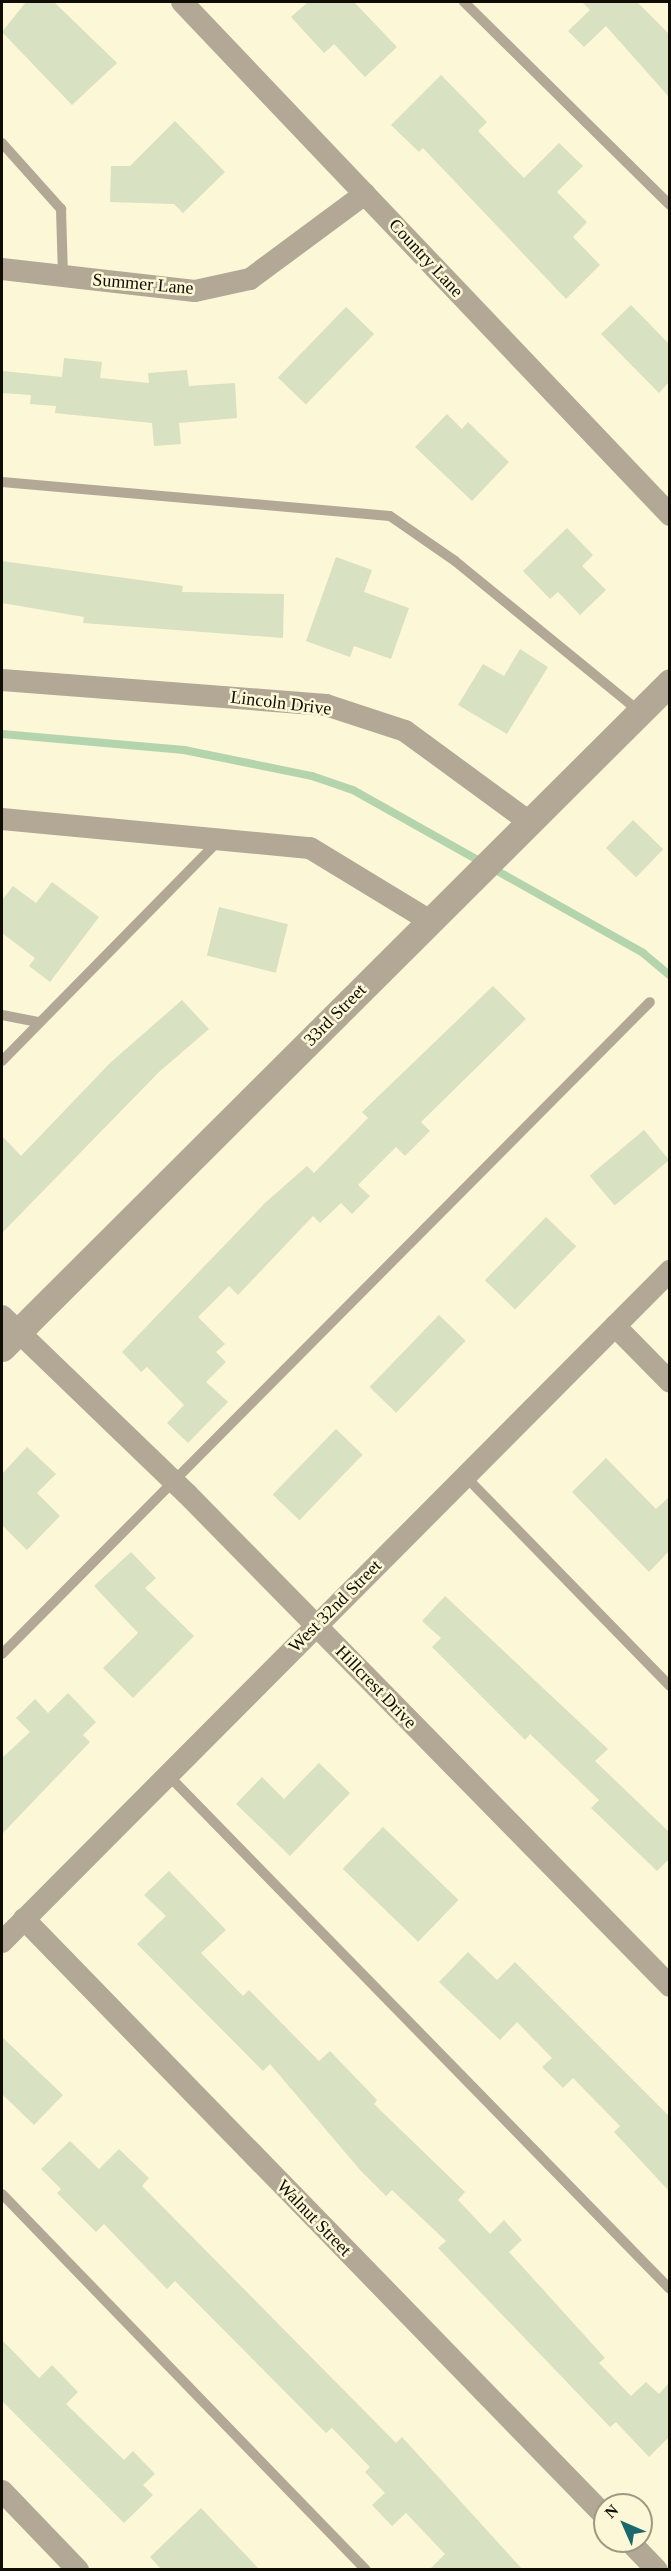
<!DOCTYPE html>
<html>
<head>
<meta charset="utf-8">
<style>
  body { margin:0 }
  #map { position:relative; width:671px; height:2571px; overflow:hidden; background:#fcf7d6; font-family:Georgia,serif }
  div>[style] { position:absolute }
  .stream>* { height:8px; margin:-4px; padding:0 4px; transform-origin:4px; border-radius:4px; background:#b4d4ae }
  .building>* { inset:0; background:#d8e1c1; transform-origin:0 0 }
  .service>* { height:10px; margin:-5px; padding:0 5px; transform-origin:5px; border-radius:5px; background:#b3a896 }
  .minor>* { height:22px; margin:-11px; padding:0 11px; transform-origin:11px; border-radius:11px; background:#b3a896 }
  .tertiary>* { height:27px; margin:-13.5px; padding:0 13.5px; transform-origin:13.5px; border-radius:13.5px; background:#b3a896 }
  span { translate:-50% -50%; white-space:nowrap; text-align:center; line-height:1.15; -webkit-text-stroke:5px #fcf7d6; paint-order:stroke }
  .street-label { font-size:18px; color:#0f0d03 }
  .frame { position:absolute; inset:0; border:3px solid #0f0d03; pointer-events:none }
  .north { position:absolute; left:593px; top:2493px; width:60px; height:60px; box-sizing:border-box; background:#fcf7d6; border:2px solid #9d9982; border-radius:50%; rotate:315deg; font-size:16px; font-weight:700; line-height:24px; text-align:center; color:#0f0d03 }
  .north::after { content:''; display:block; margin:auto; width:21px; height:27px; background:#1b686d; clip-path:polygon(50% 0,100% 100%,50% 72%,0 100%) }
</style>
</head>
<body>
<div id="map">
  <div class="stream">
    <i style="left:2px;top:734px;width:183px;rotate:5deg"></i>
    <i style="left:184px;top:750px;width:131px;rotate:11.5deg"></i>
    <i style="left:312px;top:776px;width:43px;rotate:18.9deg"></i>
    <i style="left:353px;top:790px;width:333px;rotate:29.3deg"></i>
    <i style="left:643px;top:953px;width:35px;rotate:40deg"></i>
  </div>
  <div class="building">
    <i style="clip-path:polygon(26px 2px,54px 2px,117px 63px,72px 105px,2px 32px)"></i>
    <i style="clip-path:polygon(308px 2px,354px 2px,397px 47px,365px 77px,334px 44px,324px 53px,291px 17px)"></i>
    <i style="clip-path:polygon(582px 2px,637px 2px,669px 34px,669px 97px,606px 26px,584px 47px,568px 31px,590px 10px)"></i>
    <i style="clip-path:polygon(441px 75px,487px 122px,478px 131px,524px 178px,559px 143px,583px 166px,557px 192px,587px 222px,573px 237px,600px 265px,566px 299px,423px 148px,419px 152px,391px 125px)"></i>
    <i style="clip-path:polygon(175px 121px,225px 172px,183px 213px,174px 204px,110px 202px,111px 166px,130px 166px)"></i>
    <i style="clip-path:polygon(631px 305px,669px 344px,669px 382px,659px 393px,601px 334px)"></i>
    <i style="left:346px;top:307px;width:39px;height:98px;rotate:44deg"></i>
    <i style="clip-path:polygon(64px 358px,102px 362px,100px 378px,149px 383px,148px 373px,187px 370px,189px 386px,235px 383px,237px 418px,179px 423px,181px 444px,154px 446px,152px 423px,55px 413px,56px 406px,30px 404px,31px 395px,2px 393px,2px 371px,62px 377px)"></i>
    <i style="clip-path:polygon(447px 414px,462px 429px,468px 422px,509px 462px,472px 501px,415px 447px)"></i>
    <i style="clip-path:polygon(567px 528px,593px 555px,582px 566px,606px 590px,580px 615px,558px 592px,550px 599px,523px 571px)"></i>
    <i style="clip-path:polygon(336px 557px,372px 570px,364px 592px,409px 608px,391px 659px,354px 646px,350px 657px,306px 641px)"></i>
    <i style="clip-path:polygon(2px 561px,183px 586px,182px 592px,284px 594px,283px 638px,83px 623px,84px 617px,2px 603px)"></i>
    <i style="clip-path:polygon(520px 649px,548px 667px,507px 734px,458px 705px,483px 664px,504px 676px)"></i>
    <i style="left:633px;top:820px;width:42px;height:39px;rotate:44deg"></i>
    <i style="clip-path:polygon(52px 882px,99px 917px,50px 982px,29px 966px,35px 958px,2px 933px,2px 900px,13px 886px,36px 903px)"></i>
    <i style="left:219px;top:907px;width:71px;height:50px;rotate:14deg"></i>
    <i style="clip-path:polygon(493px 986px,526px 1019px,421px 1122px,430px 1131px,405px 1156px,396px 1147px,358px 1185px,370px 1196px,352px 1214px,341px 1203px,320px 1223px,313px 1216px,238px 1295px,229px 1286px,198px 1317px,225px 1344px,216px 1352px,226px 1362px,206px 1382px,228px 1402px,188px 1443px,167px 1423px,184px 1405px,147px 1367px,141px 1372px,122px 1352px,265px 1203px,307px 1166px,314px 1173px,368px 1118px,362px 1112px)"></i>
    <i style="clip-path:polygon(182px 1000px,209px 1029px,159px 1072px,2px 1233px,2px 1136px,21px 1156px,110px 1063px)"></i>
    <i style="left:644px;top:1130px;width:39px;height:71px;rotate:50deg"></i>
    <i style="left:546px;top:1217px;width:42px;height:88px;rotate:44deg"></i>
    <i style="left:439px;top:1315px;width:37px;height:100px;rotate:44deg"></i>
    <i style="left:336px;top:1429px;width:37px;height:91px;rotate:44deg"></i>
    <i style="clip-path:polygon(27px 1447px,56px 1474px,37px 1493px,60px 1516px,27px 1550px,2px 1525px,2px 1474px)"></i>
    <i style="clip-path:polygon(606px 1458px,656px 1509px,669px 1497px,669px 1551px,649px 1572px,572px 1492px)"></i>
    <i style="clip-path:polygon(131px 1552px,156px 1578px,145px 1588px,194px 1636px,133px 1698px,103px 1668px,138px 1633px,94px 1586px)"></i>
    <i style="clip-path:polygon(445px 1596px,608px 1749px,595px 1761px,669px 1832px,669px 1859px,657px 1871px,591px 1808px,599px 1800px,530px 1734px,525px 1740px,432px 1647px,441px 1638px,422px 1621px)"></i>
    <i style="clip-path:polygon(68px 1693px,96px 1722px,83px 1735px,90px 1742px,2px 1834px,2px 1758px,30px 1732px,16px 1718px,35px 1699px,48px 1713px)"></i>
    <i style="clip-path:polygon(319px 1763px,350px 1793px,290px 1856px,236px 1804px,262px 1777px,284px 1799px)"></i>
    <i style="left:383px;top:1827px;width:105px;height:58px;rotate:44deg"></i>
    <i style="clip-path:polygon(169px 1871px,226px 1930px,201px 1953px,243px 1996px,249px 1990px,319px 2061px,330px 2051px,377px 2100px,374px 2104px,465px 2192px,458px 2200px,490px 2234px,504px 2220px,522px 2240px,509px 2252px,605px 2358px,599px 2363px,631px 2396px,646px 2382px,659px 2394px,669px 2383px,669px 2437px,649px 2457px,616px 2422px,610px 2427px,438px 2248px,446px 2241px,392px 2190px,386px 2196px,361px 2171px,270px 2064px,263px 2071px,137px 1944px,166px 1916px,144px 1895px)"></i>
    <i style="clip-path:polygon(468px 1952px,497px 1980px,515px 1962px,669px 2116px,669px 2191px,614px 2132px,620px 2126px,573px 2078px,563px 2088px,542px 2067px,552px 2058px,517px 2022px,500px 2040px,439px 1982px)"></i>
    <i style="clip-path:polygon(2px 2037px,63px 2095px,34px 2125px,2px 2094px)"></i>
    <i style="clip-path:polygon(70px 2141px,99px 2169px,119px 2149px,149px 2178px,142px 2186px,396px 2443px,402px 2437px,523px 2570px,429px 2570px,445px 2554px,406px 2513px,392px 2526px,372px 2505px,385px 2493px,365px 2472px,370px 2467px,332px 2428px,326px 2433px,175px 2281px,167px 2289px,104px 2224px,96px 2232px,57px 2193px,61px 2189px,41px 2169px)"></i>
    <i style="clip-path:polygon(2px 2340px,39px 2378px,52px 2365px,78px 2392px,66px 2404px,124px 2460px,133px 2451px,155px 2474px,143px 2485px,153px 2495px,124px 2523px,2px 2401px)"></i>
    <i style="clip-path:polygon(201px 2508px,260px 2570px,162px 2570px,150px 2557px)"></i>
  </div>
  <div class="service">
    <i style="left:464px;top:2px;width:289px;rotate:44.6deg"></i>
    <i style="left:2px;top:143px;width:89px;rotate:48.2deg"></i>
    <i style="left:61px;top:209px;width:68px;rotate:88.3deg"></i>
    <i style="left:2px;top:482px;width:389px;rotate:5deg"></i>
    <i style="left:390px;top:516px;width:79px;rotate:34.7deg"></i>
    <i style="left:455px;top:561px;width:237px;rotate:39.2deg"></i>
    <i style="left:2px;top:1015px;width:38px;rotate:11deg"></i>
    <i style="left:2px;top:1061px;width:310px;rotate:-45.5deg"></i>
    <i style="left:465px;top:1476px;width:293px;rotate:45.7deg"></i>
    <i style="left:2px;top:1654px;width:919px;rotate:-45.18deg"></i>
    <i style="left:168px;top:1775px;width:718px;rotate:45.68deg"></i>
    <i style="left:2px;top:2194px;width:523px;rotate:45.93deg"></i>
  </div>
  <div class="minor">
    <i style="left:182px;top:2px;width:708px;rotate:46.43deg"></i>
    <i style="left:2px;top:269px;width:194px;rotate:6.5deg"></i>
    <i style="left:195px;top:291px;width:56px;rotate:-12.3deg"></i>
    <i style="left:250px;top:279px;width:143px;rotate:-36.5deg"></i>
    <i style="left:2px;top:680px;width:325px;rotate:4.4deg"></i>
    <i style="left:326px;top:705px;width:83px;rotate:18.2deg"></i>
    <i style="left:405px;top:731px;width:152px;rotate:36.2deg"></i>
    <i style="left:2px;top:819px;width:309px;rotate:5.4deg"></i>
    <i style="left:310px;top:848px;width:140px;rotate:31.3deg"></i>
    <i style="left:2px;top:1316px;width:257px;rotate:43.9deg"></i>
    <i style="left:187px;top:1494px;width:689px;rotate:45.53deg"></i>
    <i style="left:615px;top:1326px;width:78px;rotate:45.5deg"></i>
    <i style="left:24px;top:1919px;width:833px;rotate:45.78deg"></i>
    <i style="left:2px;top:1942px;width:947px;rotate:-45.13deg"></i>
    <i style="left:2px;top:2491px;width:110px;rotate:46.1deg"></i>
    <i style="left:629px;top:2541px;width:40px;rotate:46deg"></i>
  </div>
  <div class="tertiary">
    <i style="left:2px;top:1348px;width:943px;rotate:-44.91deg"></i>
  </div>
  <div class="street-label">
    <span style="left:426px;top:258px;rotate:47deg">Country Lane</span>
    <span style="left:143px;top:284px;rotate:5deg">Summer Lane</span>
    <span style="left:281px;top:703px;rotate:7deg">Lincoln Drive</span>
    <span style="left:335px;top:1015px;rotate:-45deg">33rd Street</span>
    <span style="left:335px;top:1606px;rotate:-45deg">West 32nd Street</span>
    <span style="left:376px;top:1687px;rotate:46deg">Hillcrest Drive</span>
    <span style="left:314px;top:2218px;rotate:46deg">Walnut Street</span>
  </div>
  <div class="frame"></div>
  <div class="north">N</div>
</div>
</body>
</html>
